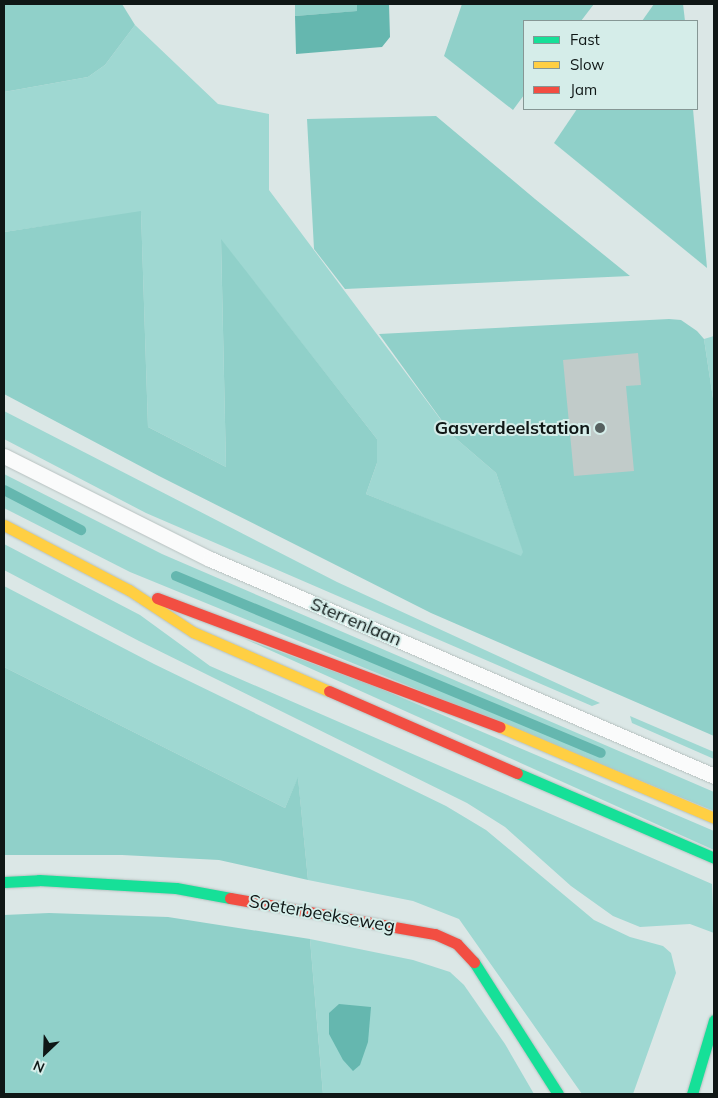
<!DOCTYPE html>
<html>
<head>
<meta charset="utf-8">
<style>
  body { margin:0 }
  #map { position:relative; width:718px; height:1098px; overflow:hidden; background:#dbe7e6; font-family:Mulish,sans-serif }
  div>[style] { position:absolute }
  .green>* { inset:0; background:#9fd8d2 }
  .forest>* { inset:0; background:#90d0c9 }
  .water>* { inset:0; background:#65b7af }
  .stream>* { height:10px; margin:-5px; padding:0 5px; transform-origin:5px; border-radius:5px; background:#65b7af }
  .building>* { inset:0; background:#c1cbc9 }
  .roads { filter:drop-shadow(0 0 1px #b7c1c0) drop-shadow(0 0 1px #b7c1c0) }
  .lane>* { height:15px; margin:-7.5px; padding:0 7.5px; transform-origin:7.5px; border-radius:7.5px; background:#fafbfb }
  .fast>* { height:11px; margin:-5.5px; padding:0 5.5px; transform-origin:5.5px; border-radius:5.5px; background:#16e098 }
  .slow>* { height:11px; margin:-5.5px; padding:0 5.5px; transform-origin:5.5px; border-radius:5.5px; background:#ffcf43 }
  .jam>* { height:11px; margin:-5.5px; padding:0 5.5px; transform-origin:5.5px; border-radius:5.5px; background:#f24e42 }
  .dots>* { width:14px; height:14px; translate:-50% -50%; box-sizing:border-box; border:2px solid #d5ede9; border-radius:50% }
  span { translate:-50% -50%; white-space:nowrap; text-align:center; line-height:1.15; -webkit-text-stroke:4px #d5ede9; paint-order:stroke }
  .poi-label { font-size:18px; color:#0f1716; font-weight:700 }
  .right { translate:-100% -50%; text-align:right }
  .street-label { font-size:18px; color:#0f1716 }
  .frame { position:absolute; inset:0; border:5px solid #0f1716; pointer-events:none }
  .legend { position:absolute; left:523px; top:20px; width:175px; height:90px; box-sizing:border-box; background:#d5ede9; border:1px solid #869795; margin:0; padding:6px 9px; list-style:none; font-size:15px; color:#0f1716 }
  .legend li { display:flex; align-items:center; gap:10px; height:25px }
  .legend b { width:25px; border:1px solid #869795 }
  .north { position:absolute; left:20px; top:1028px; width:50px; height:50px; -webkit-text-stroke:4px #d5ede9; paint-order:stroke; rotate:204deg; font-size:14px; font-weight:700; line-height:20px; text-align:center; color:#0f1716 }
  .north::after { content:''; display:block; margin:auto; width:18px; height:22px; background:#0f1716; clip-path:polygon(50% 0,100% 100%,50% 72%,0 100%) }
</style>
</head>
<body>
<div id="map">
  <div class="green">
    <i style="clip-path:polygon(135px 25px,218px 104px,269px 114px,269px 190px,453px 436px,496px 473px,524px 553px,521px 557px,366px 494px,377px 463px,377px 439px,221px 240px,226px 467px,148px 427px,141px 212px,4px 232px,4px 92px,88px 77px,105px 65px)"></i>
    <i style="clip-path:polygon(714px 336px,714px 405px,704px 339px)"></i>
    <i style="clip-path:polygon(4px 411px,337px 582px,600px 703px,592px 706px,146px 513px,4px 439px)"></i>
    <i style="clip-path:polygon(4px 474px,162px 554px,714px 792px,714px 811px,130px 572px,4px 508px)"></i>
    <i style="clip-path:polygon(4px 544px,140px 615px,210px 666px,712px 884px,714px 933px,690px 924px,640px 927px,613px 916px,571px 886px,505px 827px,467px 803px,139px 641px,4px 570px)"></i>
    <i style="clip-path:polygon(4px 586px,154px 664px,446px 806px,486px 830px,594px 920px,630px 937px,663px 946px,671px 953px,676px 973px,633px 1094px,582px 1094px,459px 919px,413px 901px,308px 880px,298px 778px,285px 808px,4px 667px)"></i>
    <i style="clip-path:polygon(245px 639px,377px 687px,714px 831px,714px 850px)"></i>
    <i style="clip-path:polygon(630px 716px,714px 752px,714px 759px,632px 723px)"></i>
    <i style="clip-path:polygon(310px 939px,413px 960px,450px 972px,464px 985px,505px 1044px,534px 1094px,323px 1094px)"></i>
  </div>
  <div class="forest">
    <i style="clip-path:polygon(4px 4px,122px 4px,135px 25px,105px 65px,88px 77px,4px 92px)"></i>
    <i style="clip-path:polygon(295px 4px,357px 4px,358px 11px,295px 16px)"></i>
    <i style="clip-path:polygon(462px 4px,594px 4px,581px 21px,524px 21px,524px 95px,513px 110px,444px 56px)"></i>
    <i style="clip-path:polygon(654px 4px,683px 4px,685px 21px,642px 21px)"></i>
    <i style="clip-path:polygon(577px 109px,693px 109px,707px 268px,554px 143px)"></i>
    <i style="clip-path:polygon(436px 116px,535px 199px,630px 276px,345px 289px,314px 249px,307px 119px)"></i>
    <i style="clip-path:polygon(141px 211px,148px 427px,226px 467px,221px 239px,377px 439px,377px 463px,366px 494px,521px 556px,523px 552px,496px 473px,453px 436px,379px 334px,669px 319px,681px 320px,697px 331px,704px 339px,714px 405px,714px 736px,431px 613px,159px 476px,4px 394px,4px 232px)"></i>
    <i style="clip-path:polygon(4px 667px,285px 808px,298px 777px,308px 880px,219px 860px,122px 855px,4px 855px)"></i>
    <i style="clip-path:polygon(49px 913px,168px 917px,310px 939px,323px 1094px,4px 1094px,4px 915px)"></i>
  </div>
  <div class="water">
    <i style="clip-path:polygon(357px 4px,389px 4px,390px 37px,382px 47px,296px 54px,295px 16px,357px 11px)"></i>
    <i style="clip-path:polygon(339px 1004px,371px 1007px,368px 1042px,360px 1065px,353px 1071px,343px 1060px,329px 1034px,329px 1013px)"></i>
  </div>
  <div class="stream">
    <i style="left:4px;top:490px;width:87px;rotate:27.5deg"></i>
    <i style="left:176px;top:576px;width:460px;rotate:22.6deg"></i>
  </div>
  <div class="building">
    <i style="clip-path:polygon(638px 353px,641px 385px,626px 386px,634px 471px,574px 476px,563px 360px)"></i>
  </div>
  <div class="roads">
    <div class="lane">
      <i style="left:4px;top:456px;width:230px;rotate:26.6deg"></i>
      <i style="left:210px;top:559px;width:549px;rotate:23.29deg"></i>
    </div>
    <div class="fast">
      <i style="left:517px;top:773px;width:215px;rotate:23.3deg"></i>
      <i style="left:4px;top:882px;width:35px;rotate:-3deg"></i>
      <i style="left:39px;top:880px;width:137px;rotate:3.3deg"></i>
      <i style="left:176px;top:888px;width:55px;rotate:10.5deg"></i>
      <i style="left:474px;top:962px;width:156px;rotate:57.5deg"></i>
      <i style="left:692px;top:1094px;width:77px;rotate:-73.4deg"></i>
    </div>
    <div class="slow">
      <i style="left:4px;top:525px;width:141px;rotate:27.5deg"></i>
      <i style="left:129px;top:590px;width:77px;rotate:33.3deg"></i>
      <i style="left:193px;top:632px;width:148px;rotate:23.5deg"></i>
      <i style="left:500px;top:727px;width:233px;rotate:23deg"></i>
    </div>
    <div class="jam">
      <i style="left:157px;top:598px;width:366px;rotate:20.6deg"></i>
      <i style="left:329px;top:691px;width:205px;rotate:23.6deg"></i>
      <i style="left:230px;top:898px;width:208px;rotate:10deg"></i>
      <i style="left:435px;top:934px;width:24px;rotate:24deg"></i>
      <i style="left:457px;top:944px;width:25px;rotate:47deg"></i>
    </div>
  </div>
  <div class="dots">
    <i style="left:600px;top:428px;background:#56605f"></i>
  </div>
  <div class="poi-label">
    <span class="right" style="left:590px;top:428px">Gasverdeelstation</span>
  </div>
  <div class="street-label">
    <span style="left:356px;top:622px;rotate:23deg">Sterrenlaan</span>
    <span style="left:322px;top:914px;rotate:10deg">Soeterbeekseweg</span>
  </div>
  <div class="frame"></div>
  <ul class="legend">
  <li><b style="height:6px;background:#16e098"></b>Fast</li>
  <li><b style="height:6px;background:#ffcf43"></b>Slow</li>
  <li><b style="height:6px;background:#f24e42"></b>Jam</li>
  </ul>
  <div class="north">N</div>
</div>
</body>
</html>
